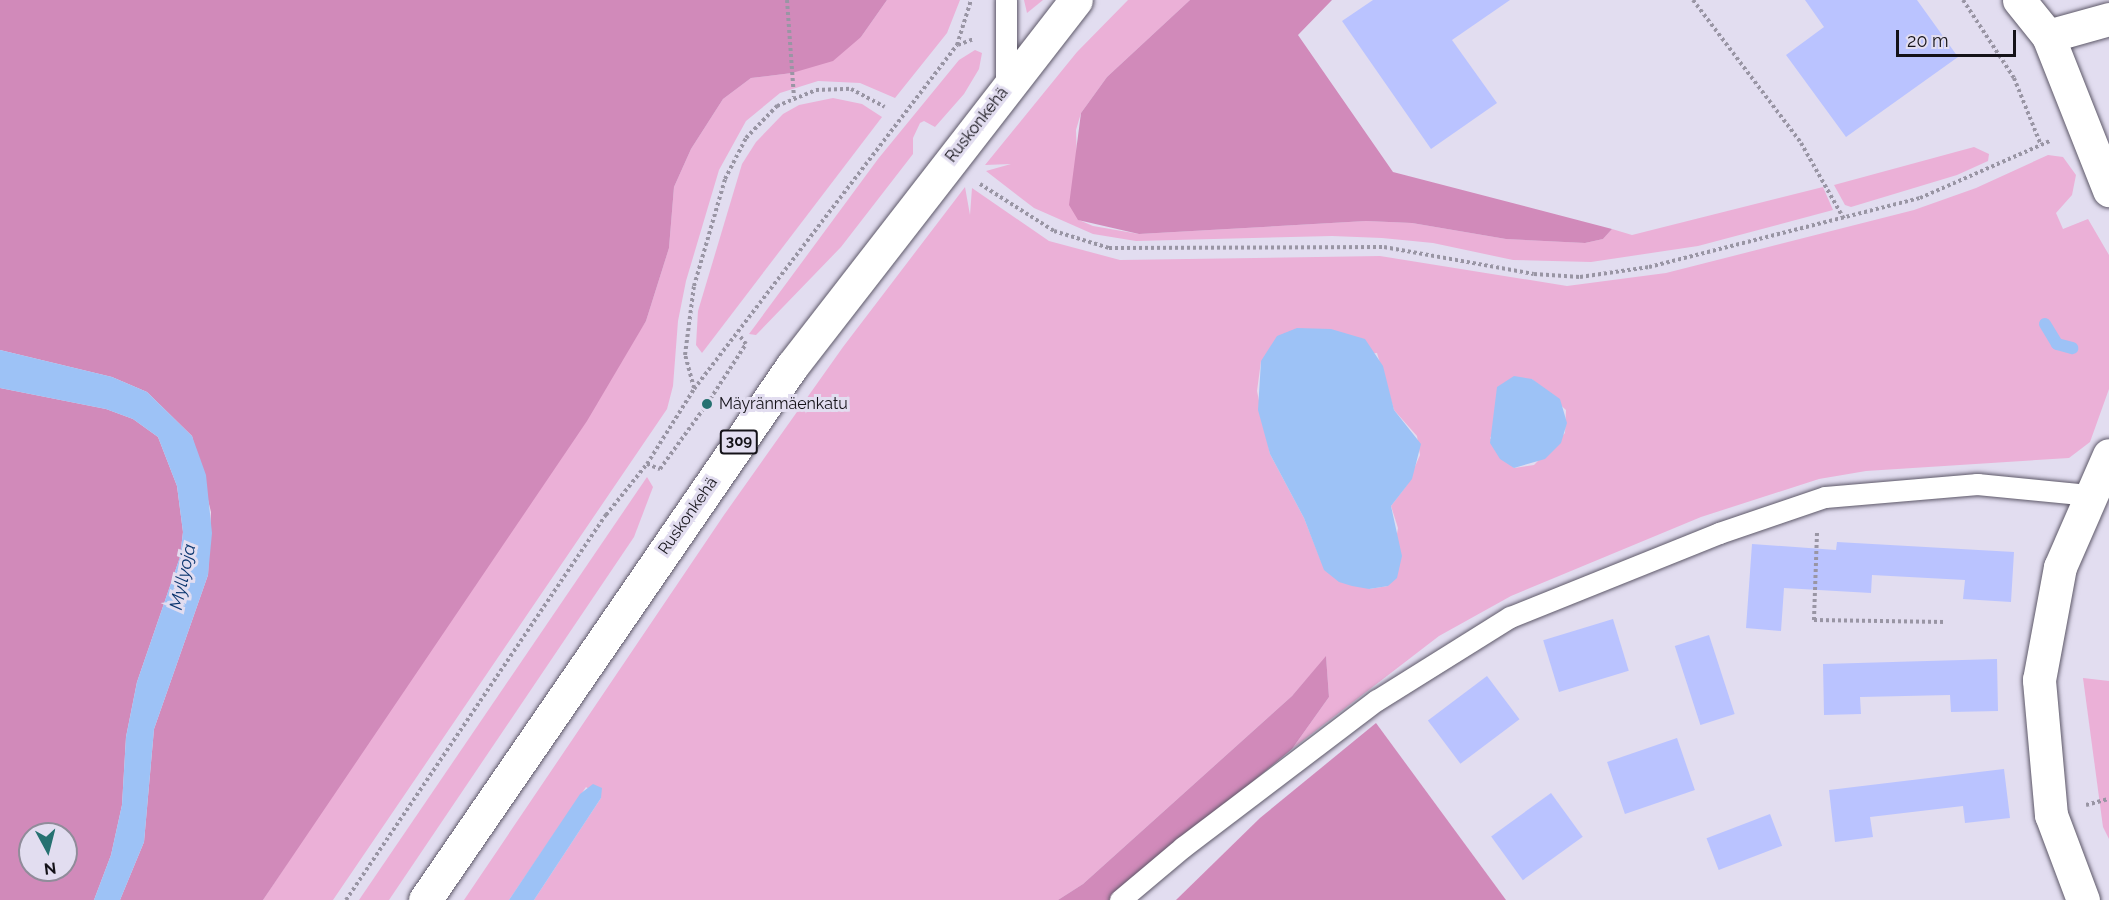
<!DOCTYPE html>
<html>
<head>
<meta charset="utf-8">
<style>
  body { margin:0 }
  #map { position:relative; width:2109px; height:900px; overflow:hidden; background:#e2ddf0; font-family:Raleway,sans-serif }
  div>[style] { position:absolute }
  .green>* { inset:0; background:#ebb0d7 }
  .forest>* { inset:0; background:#d18aba }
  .water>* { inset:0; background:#9dc2f6 }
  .stream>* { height:12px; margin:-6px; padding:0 6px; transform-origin:6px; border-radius:6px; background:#9dc2f6 }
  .building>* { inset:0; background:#bac3ff; transform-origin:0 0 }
  .path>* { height:4px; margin-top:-2px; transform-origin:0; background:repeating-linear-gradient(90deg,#9995a4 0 3px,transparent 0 6px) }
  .roads { filter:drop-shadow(0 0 2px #5d5868) drop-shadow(0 0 2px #5d5868) }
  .service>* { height:21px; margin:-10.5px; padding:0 10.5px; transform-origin:10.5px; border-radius:10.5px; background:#fff }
  .minor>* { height:33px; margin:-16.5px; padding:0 16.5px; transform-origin:16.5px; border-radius:16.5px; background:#fff }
  .tertiary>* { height:33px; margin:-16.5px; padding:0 16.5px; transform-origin:16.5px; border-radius:16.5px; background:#fff }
  .primary>* { height:33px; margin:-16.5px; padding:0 16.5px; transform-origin:16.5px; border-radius:16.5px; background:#fff }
  .dots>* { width:16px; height:16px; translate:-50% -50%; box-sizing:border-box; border:3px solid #e2ddf0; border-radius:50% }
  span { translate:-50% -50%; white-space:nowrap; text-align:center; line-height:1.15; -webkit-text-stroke:6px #e2ddf0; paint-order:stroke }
  .shield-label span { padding:2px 4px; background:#e2ddf0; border:2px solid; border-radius:4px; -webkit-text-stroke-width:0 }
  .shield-label { font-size:15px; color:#141218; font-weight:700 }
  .street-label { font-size:16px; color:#141218 }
  .poi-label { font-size:16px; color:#141218 }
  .left { translate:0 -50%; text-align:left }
  .water-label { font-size:18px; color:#0a356e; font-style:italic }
  .north { position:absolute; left:18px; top:822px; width:60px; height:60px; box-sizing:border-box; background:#e2ddf0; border:2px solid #908c9a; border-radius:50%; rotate:173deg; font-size:16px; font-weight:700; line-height:24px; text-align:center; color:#141218 }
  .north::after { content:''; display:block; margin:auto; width:21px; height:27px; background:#267171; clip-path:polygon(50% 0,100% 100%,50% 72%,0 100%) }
  .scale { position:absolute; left:1896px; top:30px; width:120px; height:27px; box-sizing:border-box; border:3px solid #141218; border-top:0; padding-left:8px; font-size:18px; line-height:21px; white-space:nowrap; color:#141218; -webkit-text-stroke:4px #e2ddf0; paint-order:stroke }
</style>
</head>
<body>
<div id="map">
  <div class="green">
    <i style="clip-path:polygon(887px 0,960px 0,947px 33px,895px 98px,860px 83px,818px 81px,780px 93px,746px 121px,719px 170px,686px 281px,678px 321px,673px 386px,667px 409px,333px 900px,263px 900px,646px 321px,669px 248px,674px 187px,691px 149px,723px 99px,751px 78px,792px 73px,861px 37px)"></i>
    <i style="clip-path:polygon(1024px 0,1043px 0,1027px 13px)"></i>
    <i style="clip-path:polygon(1128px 0,1190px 0,1107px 77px,1081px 113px,1076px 130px,1079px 220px,1093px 226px,1139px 234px,1366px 221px,1412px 223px,1506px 239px,1585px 243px,1603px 239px,1612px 229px,1632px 235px,1823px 187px,1833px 210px,1698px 246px,1591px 262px,1513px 260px,1433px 243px,1382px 238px,1332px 236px,1136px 241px,1093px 234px,1034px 208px,986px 171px,1011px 164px,985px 165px,1077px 52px)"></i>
    <i style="clip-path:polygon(975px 50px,982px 53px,979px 69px,964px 94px,935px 127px,924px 121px,920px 123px,913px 138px,913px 154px,841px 247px,756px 335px,749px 334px,878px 159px,959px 60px)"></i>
    <i style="clip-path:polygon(833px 98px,862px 104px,882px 117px,702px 353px,696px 345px,698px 311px,742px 164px,756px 142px,783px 114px,799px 105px)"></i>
    <i style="clip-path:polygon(1974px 147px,1989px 154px,1988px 161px,1957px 175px,1851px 207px,1845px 205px,1834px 185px)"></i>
    <i style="clip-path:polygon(evenodd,2048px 155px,2063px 157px,2076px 175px,2072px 195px,2056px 213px,2063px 229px,2088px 219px,2109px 255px,2109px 389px,2090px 442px,2069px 458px,1866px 471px,1819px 479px,1701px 517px,1511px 596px,1439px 636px,1292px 749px,1329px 697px,1326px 657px,1292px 696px,1083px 884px,1058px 900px,534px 900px,601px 798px,586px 787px,509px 900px,464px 900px,724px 515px,843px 347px,965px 187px,970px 215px,972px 188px,1049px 241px,1120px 260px,1380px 256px,1567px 286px,1666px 273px,1914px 210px,1976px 188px,2048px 155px,1377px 353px,1394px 410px,1417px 436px,1420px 455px,1407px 485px,1391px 506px,1398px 528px,1388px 586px,1369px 589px,1321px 561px,1304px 518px,1270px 454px,1257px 391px,1261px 361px,1377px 353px,2048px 155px,1532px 379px,1566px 410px,1565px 433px,1534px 465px,1514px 468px,1490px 438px,1532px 379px)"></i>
    <i style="clip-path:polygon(647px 477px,653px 487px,634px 537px,389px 900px,359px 900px)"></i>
    <i style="clip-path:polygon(2083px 678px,2109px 681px,2109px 839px,2103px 827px)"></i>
  </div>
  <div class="forest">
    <i style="clip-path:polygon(0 0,887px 0,861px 37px,833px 61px,792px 73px,751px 78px,723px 99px,691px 149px,674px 187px,669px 248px,646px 321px,587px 421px,263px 900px,120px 900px,144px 842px,154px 729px,208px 575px,211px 512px,192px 436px,147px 392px,112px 377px,0 350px)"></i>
    <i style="clip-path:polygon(1190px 0,1332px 0,1298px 35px,1393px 172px,1612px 229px,1603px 239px,1585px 243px,1506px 239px,1412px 223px,1366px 221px,1139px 234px,1078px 220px,1069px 205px,1081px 113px,1107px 77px)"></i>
    <i style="clip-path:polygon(evenodd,0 388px,106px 409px,133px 419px,158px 437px,177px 486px,183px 532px,180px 557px,137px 682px,126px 737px,122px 805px,111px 855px,94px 900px,0 900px,0 388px,30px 834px,66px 834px,66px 870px,30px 870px,30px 834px)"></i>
    <i style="clip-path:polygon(1326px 656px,1329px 697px,1292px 749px,1110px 900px,1058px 900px,1083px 884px,1292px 696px)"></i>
    <i style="clip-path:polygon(1376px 723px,1506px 900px,1176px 900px,1260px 818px)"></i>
  </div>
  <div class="water">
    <i style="clip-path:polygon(1297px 328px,1331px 329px,1365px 339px,1383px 366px,1394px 410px,1421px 444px,1412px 479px,1391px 506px,1402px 556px,1397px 578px,1388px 586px,1369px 589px,1352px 586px,1339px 582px,1324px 570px,1304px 518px,1270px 454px,1258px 410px,1261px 361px,1277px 336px)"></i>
    <i style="clip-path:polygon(0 350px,112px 377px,147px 392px,192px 436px,206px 475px,212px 533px,208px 575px,154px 729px,144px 842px,120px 900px,94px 900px,111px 855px,122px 805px,126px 737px,137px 682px,180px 557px,183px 532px,177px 486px,158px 437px,133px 419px,106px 409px,0 388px)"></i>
    <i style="clip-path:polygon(1514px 376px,1532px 379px,1560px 399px,1567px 423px,1561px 443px,1545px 459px,1514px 468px,1500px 459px,1490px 443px,1497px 387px)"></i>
    <i style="clip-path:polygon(593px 784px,602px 788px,601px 798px,534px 900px,509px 900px,580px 794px)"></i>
  </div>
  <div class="stream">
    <i style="left:2045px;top:324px;width:23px;rotate:59deg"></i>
    <i style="left:2057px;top:344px;width:16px;rotate:15deg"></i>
  </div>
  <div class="building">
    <i style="clip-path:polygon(1373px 0,1510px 0,1452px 40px,1497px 103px,1431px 149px,1342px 21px)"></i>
    <i style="clip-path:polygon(1805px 0,1917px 0,1958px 57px,1846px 137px,1786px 55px,1824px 27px)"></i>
    <i style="clip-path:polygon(1837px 542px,2014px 552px,2011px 602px,1963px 599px,1965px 580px,1872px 575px,1871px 593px,1784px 588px,1781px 631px,1746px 628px,1752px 544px,1836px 550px)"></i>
    <i style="left:1613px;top:619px;width:54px;height:73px;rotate:73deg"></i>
    <i style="left:1709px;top:635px;width:83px;height:36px;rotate:72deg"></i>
    <i style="clip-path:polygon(1997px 659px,1998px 711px,1951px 712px,1950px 695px,1860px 697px,1861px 714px,1824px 715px,1823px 664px)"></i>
    <i style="left:1487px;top:676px;width:54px;height:74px;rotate:53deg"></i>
    <i style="left:1677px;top:738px;width:55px;height:74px;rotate:71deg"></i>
    <i style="clip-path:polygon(2004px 769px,2010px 818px,1965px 823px,1963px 806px,1870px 817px,1873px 837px,1835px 842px,1829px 790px)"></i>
    <i style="left:1551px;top:793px;width:54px;height:74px;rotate:54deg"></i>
    <i style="left:1770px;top:814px;width:34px;height:68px;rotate:69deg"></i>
  </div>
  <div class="path">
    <i style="left:787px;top:0;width:97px;rotate:85.9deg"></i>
    <i style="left:1693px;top:0;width:179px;rotate:52.9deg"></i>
    <i style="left:1801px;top:143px;width:87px;rotate:60.5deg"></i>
    <i style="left:1963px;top:0;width:93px;rotate:56.8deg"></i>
    <i style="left:2014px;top:78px;width:72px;rotate:68.1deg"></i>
    <i style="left:958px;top:45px;width:17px;rotate:-21deg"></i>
    <i style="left:980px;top:184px;width:88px;rotate:32.4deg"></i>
    <i style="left:1054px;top:231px;width:58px;rotate:17.2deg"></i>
    <i style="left:1109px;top:248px;width:275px;rotate:-0.2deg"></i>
    <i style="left:1384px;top:247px;width:152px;rotate:10.2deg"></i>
    <i style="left:1534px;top:274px;width:46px;rotate:3.7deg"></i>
    <i style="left:1580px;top:277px;width:70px;rotate:-8.2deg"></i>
    <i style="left:1649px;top:267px;width:280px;rotate:-14.3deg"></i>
    <i style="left:1920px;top:198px;width:142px;rotate:-23.7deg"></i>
    <i style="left:694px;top:388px;width:34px;rotate:-105deg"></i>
    <i style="left:685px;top:355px;width:70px;rotate:-82.6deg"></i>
    <i style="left:694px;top:286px;width:111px;rotate:-73.8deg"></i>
    <i style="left:725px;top:179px;width:46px;rotate:-62.9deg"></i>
    <i style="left:746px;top:138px;width:45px;rotate:-45.9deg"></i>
    <i style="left:777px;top:106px;width:42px;rotate:-22.3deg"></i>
    <i style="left:816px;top:90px;width:35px;rotate:-2deg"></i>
    <i style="left:851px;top:89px;width:38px;rotate:28deg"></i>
    <i style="left:647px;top:464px;width:14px;rotate:21deg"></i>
    <i style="left:660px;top:469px;width:80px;rotate:-54.1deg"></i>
    <i style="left:707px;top:404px;width:72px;rotate:-57deg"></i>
    <i style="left:746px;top:344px;width:11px;rotate:-128deg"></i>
    <i style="left:1817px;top:533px;width:87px;rotate:92deg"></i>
    <i style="left:1814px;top:620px;width:131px;rotate:0.9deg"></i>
    <i style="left:2086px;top:805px;width:24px;rotate:-15deg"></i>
    <i style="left:346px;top:900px;width:465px;rotate:-56deg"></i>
    <i style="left:606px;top:515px;width:65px;rotate:-51.2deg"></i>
    <i style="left:647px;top:464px;width:89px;rotate:-57.9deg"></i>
    <i style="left:694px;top:389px;width:433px;rotate:-52.6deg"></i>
    <i style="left:957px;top:45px;width:47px;rotate:-72.7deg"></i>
  </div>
  <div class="roads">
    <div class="service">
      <i style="left:1006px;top:87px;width:87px;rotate:-90deg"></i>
      <i style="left:1120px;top:900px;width:82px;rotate:-40.1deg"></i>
      <i style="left:1183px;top:847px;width:243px;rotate:-37.2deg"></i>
      <i style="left:1377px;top:700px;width:157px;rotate:-32deg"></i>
      <i style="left:1510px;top:617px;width:225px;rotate:-21.9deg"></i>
      <i style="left:1719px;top:533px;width:112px;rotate:-18.8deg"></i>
      <i style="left:1825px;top:497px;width:153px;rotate:-4.9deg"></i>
      <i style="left:1977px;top:484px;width:114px;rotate:5.6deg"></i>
    </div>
    <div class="minor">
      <i style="left:2048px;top:36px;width:166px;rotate:68.4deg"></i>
      <i style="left:2083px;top:900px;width:91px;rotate:-110.6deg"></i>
      <i style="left:2051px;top:815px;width:136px;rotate:-95.1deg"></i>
      <i style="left:2039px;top:680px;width:115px;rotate:-79.5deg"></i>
      <i style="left:2060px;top:567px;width:122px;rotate:-66.4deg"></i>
    </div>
    <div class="tertiary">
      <i style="left:2019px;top:0;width:46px;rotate:51.1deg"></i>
      <i style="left:2048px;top:36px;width:63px;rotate:-15.6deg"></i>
    </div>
    <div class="primary">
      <i style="left:425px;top:900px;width:648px;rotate:-55.5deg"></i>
      <i style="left:792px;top:366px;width:463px;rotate:-52.2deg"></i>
    </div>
  </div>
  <div class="dots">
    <i style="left:707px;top:404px;background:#267171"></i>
  </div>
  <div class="shield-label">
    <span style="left:739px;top:442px">309</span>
  </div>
  <div class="street-label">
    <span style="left:977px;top:125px;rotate:-52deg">Ruskonkehä</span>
    <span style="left:688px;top:516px;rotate:-55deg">Ruskonkehä</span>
  </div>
  <div class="poi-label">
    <span class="left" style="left:719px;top:404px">Mäyränmäenkatu</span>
  </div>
  <div class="water-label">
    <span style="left:183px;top:577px;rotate:-78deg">Myllyoja</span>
  </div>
  <div class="north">N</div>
  <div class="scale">20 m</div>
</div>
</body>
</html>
